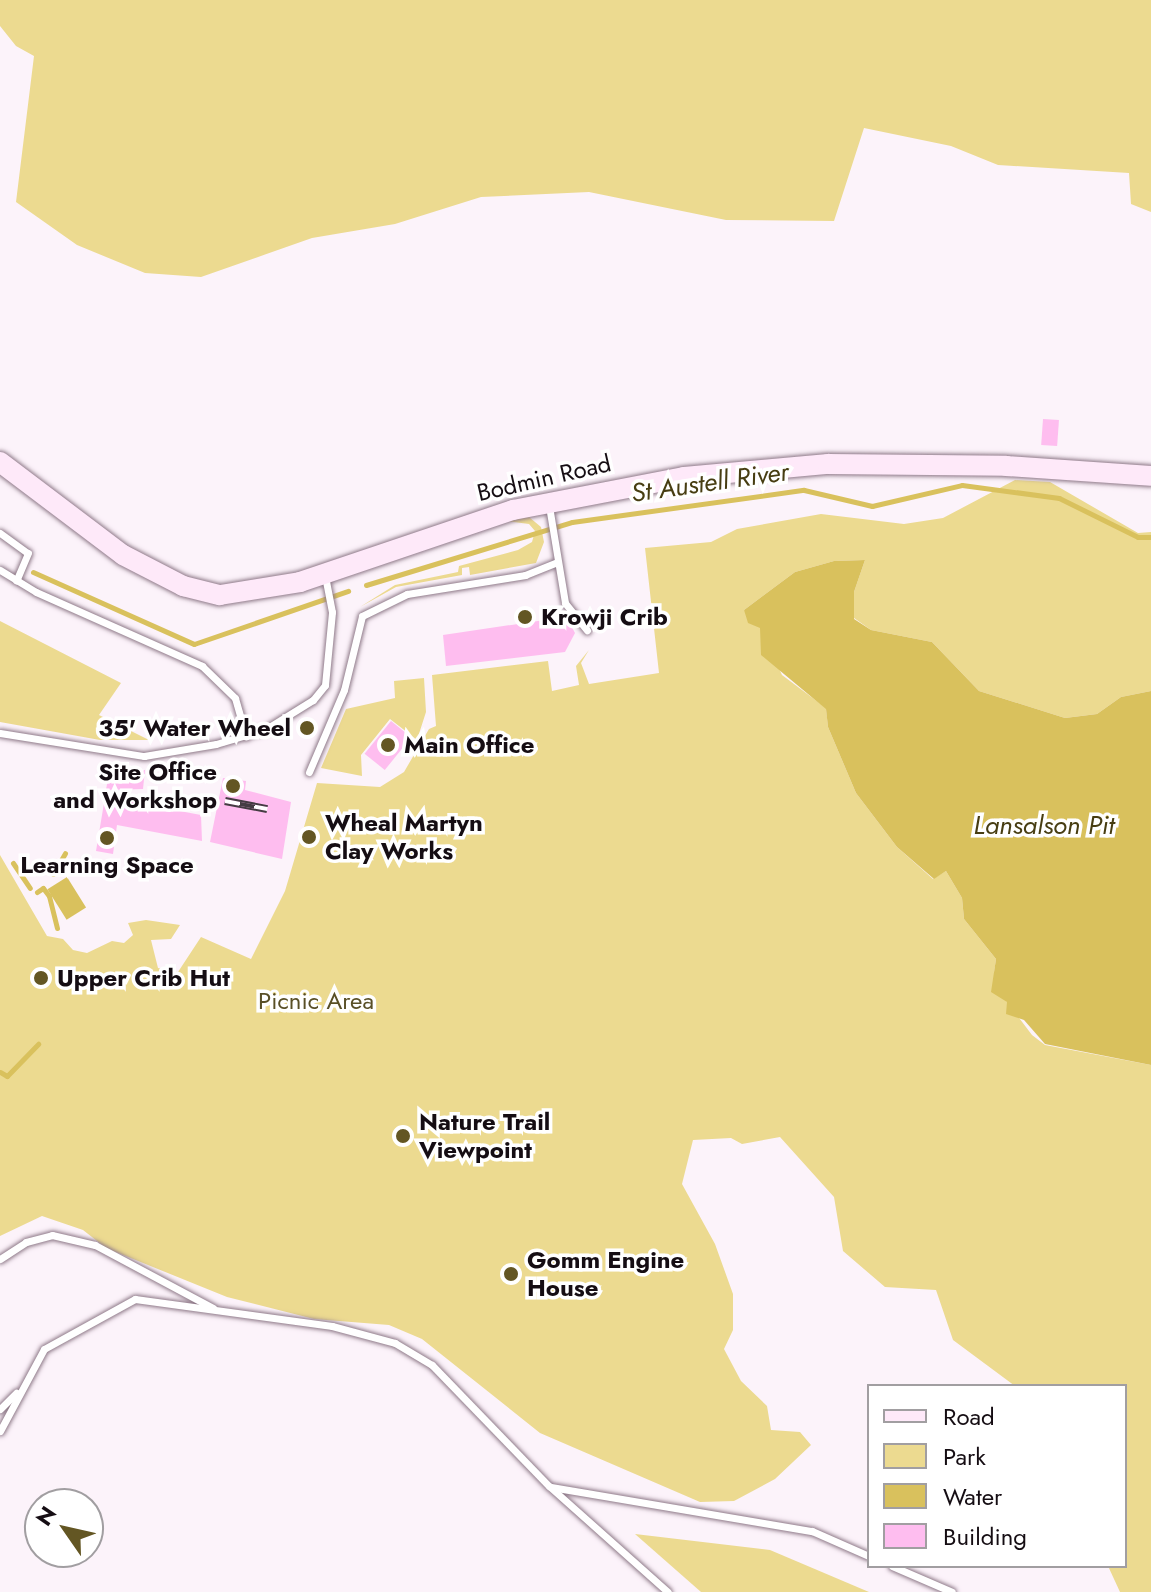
<!DOCTYPE html>
<html>
<head>
<meta charset="utf-8">
<style>
  body { margin:0 }
  #map { position:relative; width:1151px; height:1592px; overflow:hidden; background:#fcf3fa; font-family:Jost,sans-serif }
  div>[style] { position:absolute }
  .green>* { inset:0; background:#ecda90 }
  .water>* { inset:0; background:#d9c15d; transform-origin:0 0 }
  .stream>* { height:5px; margin:-2.5px; padding:0 2.5px; transform-origin:2.5px; border-radius:2.5px; background:#d9c15d }
  .building>* { inset:0; background:#febdef; transform-origin:0 0 }
  .roads { filter:drop-shadow(0 0 2px #8f7a89) drop-shadow(0 0 2px #8f7a89) }
  .lane>* { height:7px; margin:-3.5px; padding:0 3.5px; transform-origin:3.5px; border-radius:3.5px; background:#fff }
  .secondary>* { height:20px; margin:-10px; padding:0 10px; transform-origin:10px; border-radius:10px; background:#fee9f9 }
  .rail>* { height:8px; margin-top:-4px; transform-origin:0; background:repeating-linear-gradient(90deg,#fff 0 15px,#443c42 0 30px); box-sizing:border-box; border-block:2px solid #443c42 }
  .dots>* { width:22px; height:22px; translate:-50% -50%; box-sizing:border-box; border:4px solid #fff; border-radius:50% }
  span { translate:-50% -50%; white-space:nowrap; text-align:center; line-height:1.15; -webkit-text-stroke:7px #fff; paint-order:stroke }
  .street-label { font-size:24px; color:#150d13 }
  .poi-label { font-size:24px; color:#150d13; font-weight:700 }
  .left { translate:0 -50%; text-align:left }
  .right { translate:-100% -50%; text-align:right }
  .park-label { font-size:24px; color:#594f26 }
  .water-label { font-size:26px; color:#473d12; font-style:italic }
  .legend { position:absolute; left:867px; top:1384px; width:260px; height:184px; box-sizing:border-box; background:#fff; border:2px solid #a19ea1; margin:0; padding:10px 14px; list-style:none; font-size:24px; color:#150d13 }
  .legend li { display:flex; align-items:center; gap:16px; height:40px }
  .legend b { width:40px; border:2px solid #a19ea1 }
  .north { position:absolute; left:24px; top:1488px; width:80px; height:80px; box-sizing:border-box; background:#fff; border:2px solid #a19ea1; border-radius:50%; rotate:304deg; font-size:22px; font-weight:700; line-height:32px; text-align:center; color:#150d13 }
  .north::after { content:''; display:block; margin:auto; width:28px; height:36px; background:#635623; clip-path:polygon(50% 0,100% 100%,50% 72%,0 100%) }
</style>
</head>
<body>
<div id="map">
  <div class="green">
    <i style="clip-path:polygon(0 0,1151px 0,1151px 212px,1131px 204px,1129px 173px,998px 165px,951px 146px,864px 128px,834px 221px,726px 220px,589px 192px,481px 197px,395px 224px,312px 238px,201px 277px,145px 273px,77px 245px,16px 202px,34px 56px,16px 46px,0 26px)"></i>
    <i style="clip-path:polygon(1015px 480px,1050px 482px,1138px 533px,1151px 532px,1151px 691px,1121px 697px,1097px 714px,1065px 718px,979px 691px,932px 642px,871px 630px,854px 618px,854px 592px,865px 560px,834px 561px,795px 572px,744px 610px,760px 627px,782px 675px,826px 708px,828px 727px,856px 793px,897px 847px,933px 879px,946px 871px,962px 898px,964px 919px,996px 959px,994px 973px,1007px 1002px,1032px 1035px,1045px 1045px,1151px 1065px,1151px 1592px,1120px 1592px,1108px 1566px,1125px 1566px,1125px 1386px,1015px 1386px,953px 1340px,936px 1290px,885px 1287px,843px 1251px,834px 1197px,780px 1137px,742px 1144px,731px 1138px,693px 1140px,682px 1184px,715px 1244px,733px 1294px,733px 1330px,724px 1349px,741px 1381px,767px 1406px,771px 1430px,800px 1432px,811px 1445px,775px 1479px,734px 1501px,700px 1502px,540px 1433px,422px 1339px,389px 1325px,314px 1319px,227px 1297px,106px 1248px,83px 1230px,42px 1216px,0 1236px,0 855px,47px 936px,63px 939px,73px 950px,87px 953px,112px 941px,124px 943px,133px 935px,128px 923px,146px 920px,180px 925px,171px 939px,151px 940px,158px 968px,178px 972px,201px 937px,251px 959px,285px 891px,317px 783px,380px 787px,404px 772px,429px 729px,436px 726px,432px 675px,548px 661px,552px 691px,579px 685px,576px 666px,589px 650px,581px 663px,589px 684px,659px 673px,645px 548px,711px 542px,737px 529px,821px 514px,904px 524px,943px 518px)"></i>
    <i style="clip-path:polygon(529px 517px,541px 527px,544px 542px,536px 563px,470px 575px,469px 567px,462px 568px,462px 575px,396px 587px,360px 607px,395px 585px,458px 572px,459px 566px,518px 550px,532px 542px,535px 531px,529px 524px,507px 521px)"></i>
    <i style="clip-path:polygon(0 621px,121px 683px,99px 715px,149px 740px,100px 740px,0 722px)"></i>
    <i style="clip-path:polygon(424px 678px,426px 712px,417px 740px,390px 719px,361px 755px,362px 776px,321px 768px,346px 709px,395px 698px,394px 681px)"></i>
    <i style="clip-path:polygon(635px 1534px,770px 1550px,869px 1592px,701px 1592px)"></i>
  </div>
  <div class="water">
    <i style="clip-path:polygon(865px 560px,854px 592px,854px 619px,871px 630px,932px 642px,979px 691px,1065px 718px,1097px 714px,1121px 697px,1151px 691px,1151px 1065px,1045px 1044px,1024px 1020px,1006px 1014px,1007px 1002px,991px 992px,996px 959px,964px 919px,962px 898px,946px 871px,934px 879px,897px 847px,856px 793px,828px 727px,826px 709px,761px 655px,760px 628px,748px 623px,744px 610px,795px 572px,834px 561px)"></i>
    <i style="left:67px;top:877px;width:36px;height:23px;rotate:58deg"></i>
  </div>
  <div class="stream">
    <i style="left:33px;top:572px;width:176px;rotate:24.1deg"></i>
    <i style="left:194px;top:644px;width:163px;rotate:-19deg"></i>
    <i style="left:366px;top:585px;width:215px;rotate:-17deg"></i>
    <i style="left:572px;top:522px;width:234px;rotate:-7.9deg"></i>
    <i style="left:804px;top:490px;width:70px;rotate:13.2deg"></i>
    <i style="left:872px;top:506px;width:92px;rotate:-13.1deg"></i>
    <i style="left:962px;top:485px;width:98px;rotate:7.6deg"></i>
    <i style="left:1059px;top:498px;width:88px;rotate:26.3deg"></i>
    <i style="left:1138px;top:537px;width:13px"></i>
    <i style="left:13px;top:863px;width:30px;rotate:56deg"></i>
    <i style="left:53px;top:874px;width:24px;rotate:-60deg"></i>
    <i style="left:37px;top:892px;width:7px;rotate:-34deg"></i>
    <i style="left:43px;top:888px;width:10px;rotate:53deg"></i>
    <i style="left:49px;top:896px;width:33px;rotate:76deg"></i>
    <i style="left:0;top:1072px;width:8px;rotate:30deg"></i>
    <i style="left:7px;top:1076px;width:45px;rotate:-45.9deg"></i>
  </div>
  <div class="building">
    <i style="left:1043px;top:419px;width:16px;height:26px;rotate:4deg"></i>
    <i style="clip-path:polygon(558px 618px,569px 622px,575px 633px,565px 652px,446px 666px,443px 635px)"></i>
    <i style="left:391px;top:721px;width:26px;height:42px;rotate:39deg"></i>
    <i style="clip-path:polygon(110px 766px,145px 770px,143px 789px,106px 790px)"></i>
    <i style="clip-path:polygon(223px 778px,246px 781px,245px 790px,291px 802px,282px 859px,210px 842px)"></i>
    <i style="clip-path:polygon(105px 797px,201px 815px,202px 841px,117px 825px,113px 854px,96px 851px)"></i>
  </div>
  <div class="roads">
    <div class="lane">
      <i style="left:549px;top:506px;width:98px;rotate:80.6deg"></i>
      <i style="left:565px;top:603px;width:35px;rotate:51deg"></i>
      <i style="left:0;top:533px;width:34px;rotate:36deg"></i>
      <i style="left:28px;top:553px;width:30px;rotate:113deg"></i>
      <i style="left:0;top:570px;width:42px;rotate:31.4deg"></i>
      <i style="left:36px;top:592px;width:182px;rotate:24deg"></i>
      <i style="left:202px;top:666px;width:46px;rotate:44.1deg"></i>
      <i style="left:235px;top:698px;width:40px;rotate:74deg"></i>
      <i style="left:0;top:733px;width:146px;rotate:9.1deg"></i>
      <i style="left:144px;top:756px;width:73px;rotate:-9.5deg"></i>
      <i style="left:216px;top:744px;width:52px;rotate:-16.7deg"></i>
      <i style="left:266px;top:729px;width:55px;rotate:-31.7deg"></i>
      <i style="left:313px;top:700px;width:19px;rotate:-51deg"></i>
      <i style="left:325px;top:685px;width:73px;rotate:-84.5deg"></i>
      <i style="left:332px;top:612px;width:37px;rotate:-101deg"></i>
      <i style="left:309px;top:772px;width:89px;rotate:-66.9deg"></i>
      <i style="left:344px;top:690px;width:76px;rotate:-76.3deg"></i>
      <i style="left:362px;top:616px;width:50px;rotate:-26.1deg"></i>
      <i style="left:407px;top:594px;width:120px;rotate:-9.1deg"></i>
      <i style="left:525px;top:575px;width:35px;rotate:-22deg"></i>
      <i style="left:0;top:1259px;width:31px;rotate:-33deg"></i>
      <i style="left:26px;top:1242px;width:27px;rotate:-15deg"></i>
      <i style="left:52px;top:1235px;width:44px;rotate:13.1deg"></i>
      <i style="left:95px;top:1245px;width:134px;rotate:28.1deg"></i>
      <i style="left:0;top:1409px;width:23px;rotate:-45deg"></i>
      <i style="left:0;top:1431px;width:93px;rotate:-61.8deg"></i>
      <i style="left:44px;top:1349px;width:104px;rotate:-28.8deg"></i>
      <i style="left:135px;top:1299px;width:199px;rotate:7.8deg"></i>
      <i style="left:332px;top:1326px;width:65px;rotate:15.1deg"></i>
      <i style="left:395px;top:1343px;width:43px;rotate:30.7deg"></i>
      <i style="left:432px;top:1365px;width:168px;rotate:46deg"></i>
      <i style="left:549px;top:1486px;width:159px;rotate:41.7deg"></i>
      <i style="left:551px;top:1487px;width:265px;rotate:9.6deg"></i>
      <i style="left:812px;top:1531px;width:62px;rotate:23.7deg"></i>
      <i style="left:892px;top:1566px;width:65px;rotate:23.4deg"></i>
    </div>
    <div class="secondary">
      <i style="left:0;top:462px;width:154px;rotate:37.1deg"></i>
      <i style="left:123px;top:555px;width:68px;rotate:27.3deg"></i>
      <i style="left:183px;top:586px;width:38px;rotate:14deg"></i>
      <i style="left:220px;top:595px;width:81px;rotate:-9.2deg"></i>
      <i style="left:300px;top:582px;width:225px;rotate:-18.7deg"></i>
      <i style="left:513px;top:510px;width:174px;rotate:-10.9deg"></i>
      <i style="left:684px;top:477px;width:145px;rotate:-5.2deg"></i>
      <i style="left:828px;top:464px;width:178px;rotate:0.6deg"></i>
      <i style="left:1006px;top:466px;width:145px;rotate:3.9deg"></i>
    </div>
  </div>
  <div class="rail">
    <i style="left:225px;top:801px;width:43px;rotate:10.8deg"></i>
  </div>
  <div class="dots">
    <i style="left:525px;top:617px;background:#635623"></i>
    <i style="left:307px;top:728px;background:#635623"></i>
    <i style="left:388px;top:745px;background:#635623"></i>
    <i style="left:233px;top:786px;background:#635623"></i>
    <i style="left:309px;top:837px;background:#635623"></i>
    <i style="left:107px;top:838px;background:#635623"></i>
    <i style="left:41px;top:978px;background:#635623"></i>
    <i style="left:403px;top:1136px;background:#635623"></i>
    <i style="left:511px;top:1274px;background:#635623"></i>
  </div>
  <div class="street-label">
    <span style="left:544px;top:478px;rotate:-13deg">Bodmin Road</span>
  </div>
  <div class="poi-label">
    <span class="left" style="left:541px;top:617px">Krowji Crib</span>
    <span class="right" style="left:291px;top:728px">35' Water Wheel</span>
    <span class="left" style="left:404px;top:745px">Main Office</span>
    <span class="right" style="left:217px;top:786px">Site Office<br>and Workshop</span>
    <span class="left" style="left:325px;top:837px">Wheal Martyn<br>Clay Works</span>
    <span style="left:107px;top:865px">Learning Space</span>
    <span class="left" style="left:57px;top:978px">Upper Crib Hut</span>
    <span class="left" style="left:419px;top:1136px">Nature Trail<br>Viewpoint</span>
    <span class="left" style="left:527px;top:1274px">Gomm Engine<br>House</span>
  </div>
  <div class="park-label">
    <span style="left:316px;top:1001px">Picnic Area</span>
  </div>
  <div class="water-label">
    <span style="left:710px;top:483px;rotate:-8deg">St Austell River</span>
    <span style="left:1044px;top:826px">Lansalson Pit</span>
  </div>
  <ul class="legend">
  <li><b style="height:10px;background:#fee9f9"></b>Road</li>
  <li><b style="height:22px;background:#ecda90"></b>Park</li>
  <li><b style="height:22px;background:#d9c15d"></b>Water</li>
  <li><b style="height:22px;background:#febdef"></b>Building</li>
  </ul>
  <div class="north">N</div>
</div>
</body>
</html>
